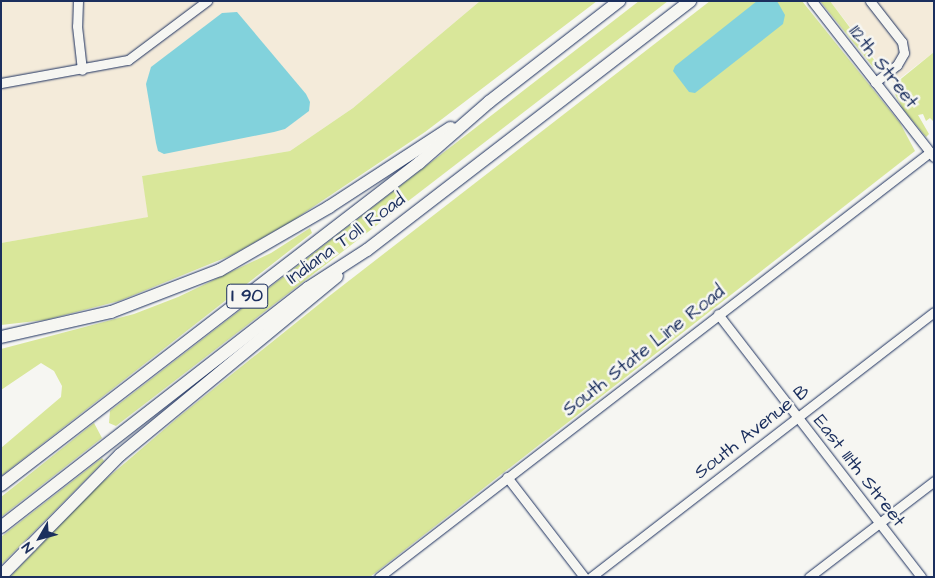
<!DOCTYPE html>
<html>
<head>
<meta charset="utf-8">
<style>
  body { margin:0 }
  #map { position:relative; width:935px; height:578px; overflow:hidden; background:#f6f6f2; font-family:"Architects Daughter",sans-serif }
  div>[style] { position:absolute }
  .built>* { inset:0; background:#f4ebda }
  .green>* { inset:0; background:#d9e79a }
  .water>* { inset:0; background:#82d2dc }
  .roads { filter:drop-shadow(0 0 1px #1b2f5e) drop-shadow(0 0 1px #1b2f5e) }
  .minor>* { height:9px; margin:-4.5px; padding:0 4.5px; transform-origin:4.5px; border-radius:4.5px; background:#f6f6f2 }
  .highway>* { height:12px; margin:-6px; padding:0 6px; transform-origin:6px; border-radius:6px; background:#f6f6f2 }
  span { translate:-50% -50%; white-space:nowrap; text-align:center; line-height:1.15; -webkit-text-stroke:5px #f6f6f2; paint-order:stroke }
  .shield-label span { padding:1px 4px; background:#f6f6f2; border:1px solid; border-radius:4px; -webkit-text-stroke-width:0 }
  .shield-label { font-size:18px; color:#1b2f5e; font-weight:700 }
  .street-label { font-size:19px; color:#1b2f5e }
  .frame { position:absolute; inset:0; border:2px solid #1b2f5e; pointer-events:none }
  .north { position:absolute; left:15px; top:513px; width:50px; height:50px; -webkit-text-stroke:4px #f6f6f2; paint-order:stroke; rotate:232deg; font-size:14px; font-weight:700; line-height:20px; text-align:center; color:#1b2f5e }
  .north::after { content:''; display:block; margin:auto; width:18px; height:22px; background:#1b2f5e; clip-path:polygon(50% 0,100% 100%,50% 72%,0 100%) }
</style>
</head>
<body>
<div id="map">
  <div class="built">
    <i style="clip-path:polygon(1px 1px,480px 1px,353px 108px,290px 151px,142px 176px,149px 217px,1px 243px)"></i>
    <i style="clip-path:polygon(830px 1px,934px 1px,934px 52px,894px 83px)"></i>
  </div>
  <div class="green">
    <i style="clip-path:polygon(480px 1px,597px 1px,425px 132px,292px 221px,232px 255px,119px 301px,45px 320px,1px 325px,1px 243px,148px 217px,142px 176px,290px 151px,353px 108px)"></i>
    <i style="clip-path:polygon(639px 1px,668px 1px,116px 426px,109px 423px,110px 411px)"></i>
    <i style="clip-path:polygon(710px 1px,802px 1px,900px 123px,915px 151px,370px 577px,10px 577px,98px 486px,181px 415px,328px 297px)"></i>
    <i style="clip-path:polygon(820px 1px,830px 1px,881px 69px,873px 67px)"></i>
    <i style="clip-path:polygon(934px 52px,934px 122px,930px 118px,926px 121px,923px 114px,918px 115px,929px 134px,926px 137px,903px 109px,891px 87px)"></i>
    <i style="clip-path:polygon(310px 228px,312px 233px,1px 476px,1px 448px,61px 397px,62px 386px,54px 371px,41px 363px,1px 390px,1px 349px,134px 314px,178px 297px,271px 253px)"></i>
    <i style="clip-path:polygon(94px 423px,102px 438px,1px 517px,1px 497px)"></i>
    <i style="clip-path:polygon(102px 458px,104px 461px,1px 565px,1px 537px)"></i>
  </div>
  <div class="water">
    <i style="clip-path:polygon(757px 1px,777px 1px,785px 15px,783px 24px,695px 93px,689px 92px,673px 71px,675px 66px)"></i>
    <i style="clip-path:polygon(237px 12px,306px 94px,310px 102px,309px 111px,285px 129px,274px 132px,164px 154px,158px 151px,156px 143px,146px 84px,151px 67px,222px 13px)"></i>
  </div>
  <div class="roads">
    <div class="minor">
      <i style="left:78px;top:1px;width:25px;rotate:92deg"></i>
      <i style="left:77px;top:26px;width:44px;rotate:83.5deg"></i>
      <i style="left:812px;top:1px;width:198px;rotate:52deg"></i>
      <i style="left:870px;top:1px;width:52px;rotate:52deg"></i>
      <i style="left:902px;top:42px;width:11px;rotate:80deg"></i>
      <i style="left:904px;top:53px;width:14px;rotate:120deg"></i>
      <i style="left:897px;top:65px;width:28px;rotate:142deg"></i>
      <i style="left:1px;top:83px;width:129px;rotate:-10.3deg"></i>
      <i style="left:128px;top:60px;width:99px;rotate:-36.8deg"></i>
      <i style="left:718px;top:314px;width:332px;rotate:52.3deg"></i>
      <i style="left:507px;top:477px;width:126px;rotate:52.4deg"></i>
      <i style="left:379px;top:577px;width:696px;rotate:-37.64deg"></i>
      <i style="left:591px;top:577px;width:433px;rotate:-37.7deg"></i>
      <i style="left:809px;top:577px;width:158px;rotate:-37.5deg"></i>
    </div>
    <div class="highway">
      <i style="left:1px;top:337px;width:113px;rotate:-12.8deg"></i>
      <i style="left:111px;top:312px;width:117px;rotate:-21.1deg"></i>
      <i style="left:220px;top:270px;width:126px;rotate:-30deg"></i>
      <i style="left:329px;top:207px;width:145px;rotate:-33.1deg"></i>
      <i style="left:1px;top:485px;width:528px;rotate:-37.61deg"></i>
      <i style="left:419px;top:163px;width:93px;rotate:-41.1deg"></i>
      <i style="left:489px;top:102px;width:165px;rotate:-37.8deg"></i>
      <i style="left:1px;top:527px;width:389px;rotate:-37.9deg"></i>
      <i style="left:308px;top:288px;width:70px;rotate:-32.8deg"></i>
      <i style="left:367px;top:250px;width:408px;rotate:-37.6deg"></i>
      <i style="left:1px;top:576px;width:170px;rotate:-45.5deg"></i>
      <i style="left:120px;top:455px;width:281px;rotate:-39.5deg"></i>
    </div>
  </div>
  <div class="shield-label">
    <span style="left:247px;top:296px">I 90</span>
  </div>
  <div class="street-label">
    <span style="left:883px;top:67px;rotate:52deg">112th Street</span>
    <span style="left:346px;top:239px;rotate:-36deg">Indiana Toll Road</span>
    <span style="left:644px;top:351px;rotate:-38deg">South State Line Road</span>
    <span style="left:752px;top:432px;rotate:-38deg">South Avenue B</span>
    <span style="left:859px;top:471px;rotate:52deg">East 111th Street</span>
  </div>
  <div class="frame"></div>
  <div class="north">N</div>
</div>
</body>
</html>
